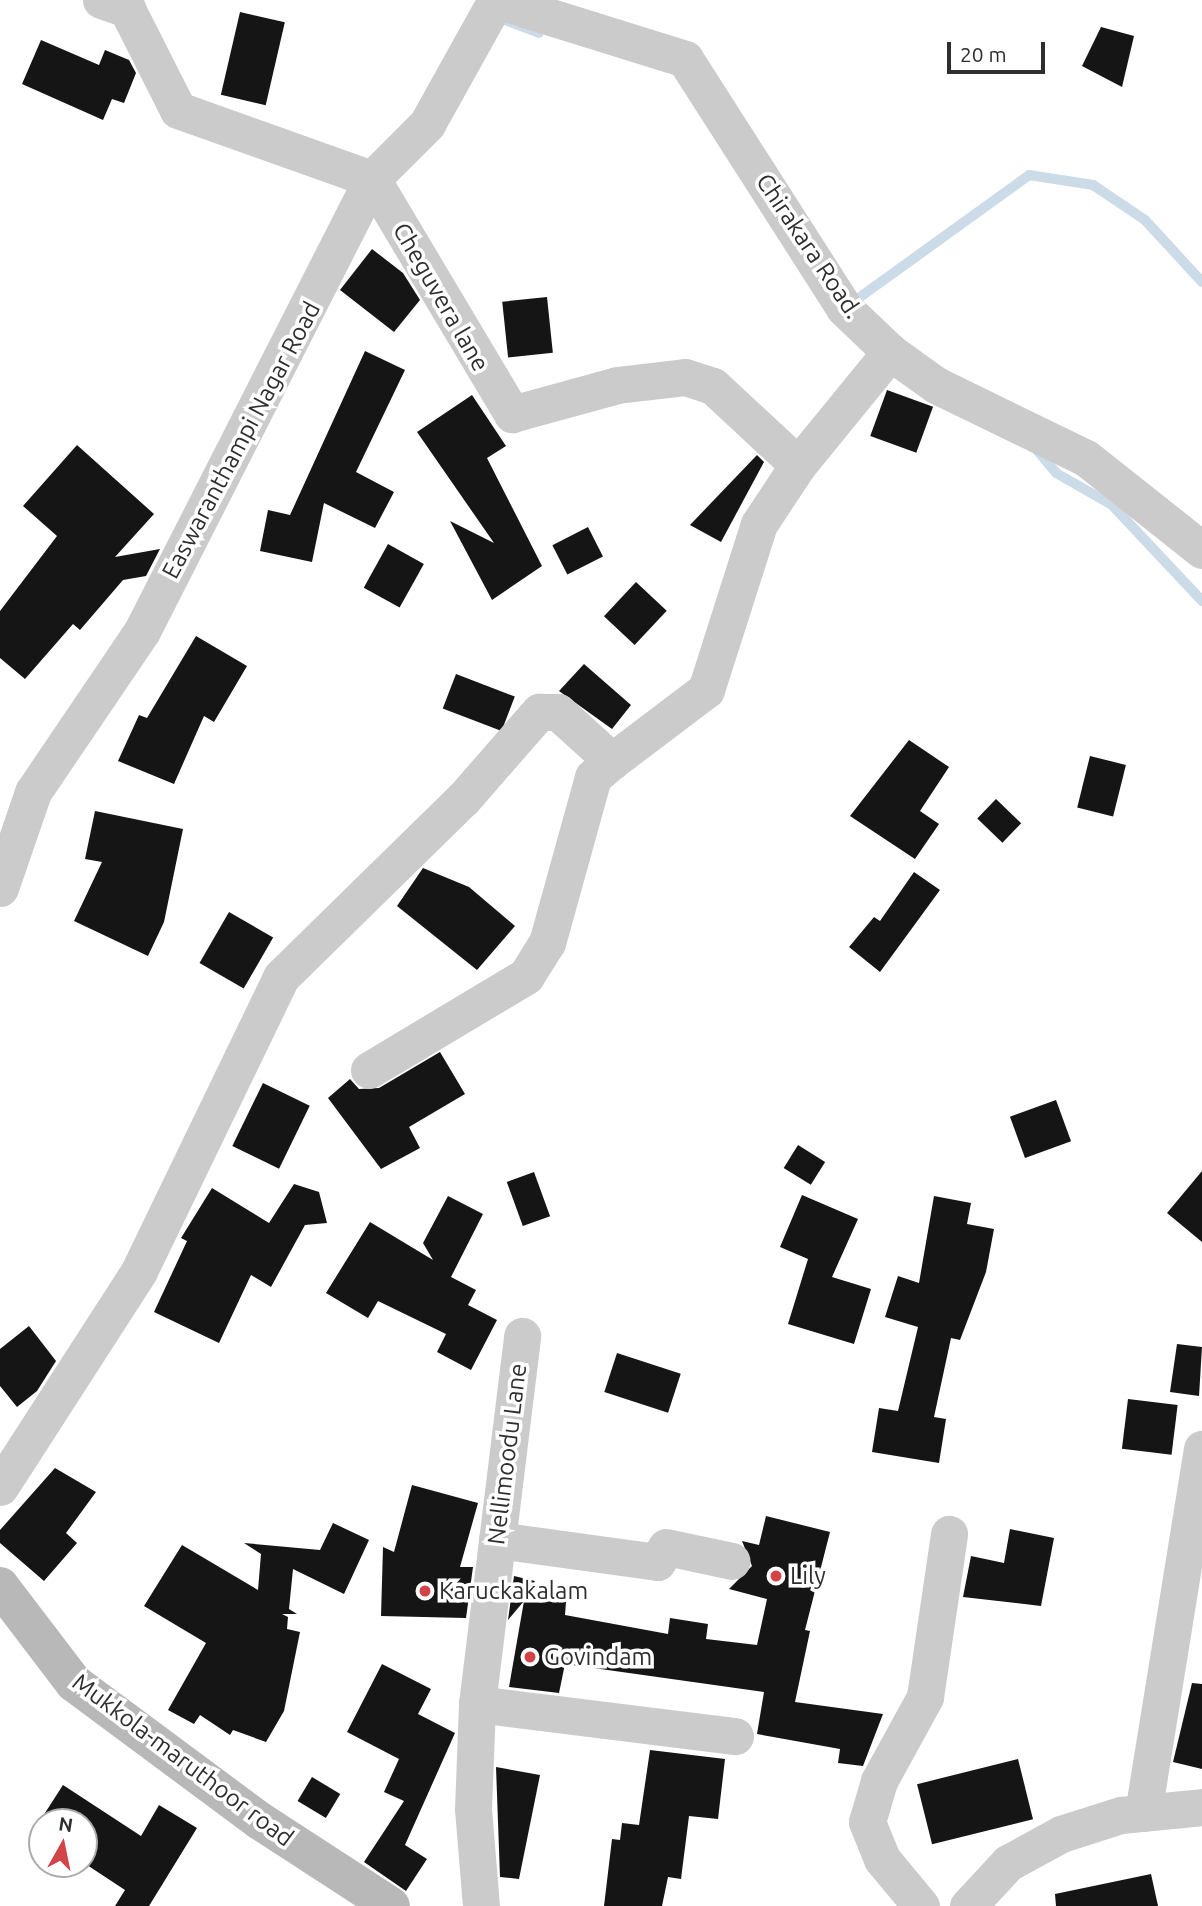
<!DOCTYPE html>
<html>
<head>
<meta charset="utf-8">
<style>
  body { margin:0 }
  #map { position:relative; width:1202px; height:1906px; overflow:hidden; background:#fff; font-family:Ubuntu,sans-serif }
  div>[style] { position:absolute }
  .stream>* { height:10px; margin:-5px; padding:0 5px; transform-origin:5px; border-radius:5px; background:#ccdbe8 }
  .building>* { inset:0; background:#151515; transform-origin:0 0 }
  .street>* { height:37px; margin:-18.5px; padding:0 18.5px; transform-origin:18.5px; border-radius:18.5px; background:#cbcbcb }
  .secondary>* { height:38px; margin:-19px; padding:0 19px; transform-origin:19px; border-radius:19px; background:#b8b8b8 }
  .dots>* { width:19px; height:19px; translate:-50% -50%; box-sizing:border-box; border:4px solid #fff; border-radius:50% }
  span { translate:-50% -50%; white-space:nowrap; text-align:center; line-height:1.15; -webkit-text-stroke:7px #fff; paint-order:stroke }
  .street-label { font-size:24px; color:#2e2e2e }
  .poi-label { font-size:24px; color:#2e2e2e }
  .left { translate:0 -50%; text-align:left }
  .north { position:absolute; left:28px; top:1808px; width:70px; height:70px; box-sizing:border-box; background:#fff; border:2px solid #ababab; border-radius:50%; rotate:9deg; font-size:19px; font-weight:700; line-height:28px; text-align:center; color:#2e2e2e }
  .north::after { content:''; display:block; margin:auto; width:24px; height:32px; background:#d24447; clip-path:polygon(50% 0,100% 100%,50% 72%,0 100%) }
  .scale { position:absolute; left:947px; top:42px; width:98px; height:32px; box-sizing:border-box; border:4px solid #2e2e2e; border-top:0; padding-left:9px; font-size:21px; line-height:24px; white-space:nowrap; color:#2e2e2e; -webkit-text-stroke:5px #fff; paint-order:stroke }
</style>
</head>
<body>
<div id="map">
  <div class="stream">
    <i style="left:495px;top:16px;width:47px;rotate:21.1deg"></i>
    <i style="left:849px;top:305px;width:222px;rotate:-35.8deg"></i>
    <i style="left:1029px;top:175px;width:65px;rotate:8.9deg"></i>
    <i style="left:1093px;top:185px;width:63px;rotate:33.9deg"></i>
    <i style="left:1145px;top:220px;width:84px;rotate:47.4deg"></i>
    <i style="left:1037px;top:450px;width:30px;rotate:50deg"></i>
    <i style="left:1056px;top:473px;width:64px;rotate:29.7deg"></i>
    <i style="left:1112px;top:505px;width:132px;rotate:46.8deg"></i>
  </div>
  <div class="building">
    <i style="left:240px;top:12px;width:46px;height:85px;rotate:13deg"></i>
    <i style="clip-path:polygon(1101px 27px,1134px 36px,1122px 87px,1082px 66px)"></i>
    <i style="clip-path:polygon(41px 40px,99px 65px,105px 50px,129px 60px,136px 73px,124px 103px,112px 99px,103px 120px,22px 84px)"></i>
    <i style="clip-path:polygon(372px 249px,403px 273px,420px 300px,394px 332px,340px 290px)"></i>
    <i style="left:547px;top:297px;width:56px;height:45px;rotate:84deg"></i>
    <i style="clip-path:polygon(365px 351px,405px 370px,356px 472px,394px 492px,375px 528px,324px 503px,312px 562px,260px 551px,268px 510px,290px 515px)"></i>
    <i style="left:887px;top:390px;width:49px;height:49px;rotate:20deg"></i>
    <i style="clip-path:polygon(472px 395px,506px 446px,487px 458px,542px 566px,492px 600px,450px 521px,494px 543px,417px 432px)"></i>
    <i style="clip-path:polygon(77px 445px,154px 514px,115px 557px,160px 549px,146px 576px,123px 580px,80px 630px,73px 624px,25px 679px,0 658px,0 611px,57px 536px,23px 506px)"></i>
    <i style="clip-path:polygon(757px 455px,764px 462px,721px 542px,690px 525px)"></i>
    <i style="left:588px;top:527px;width:33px;height:40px;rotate:63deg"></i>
    <i style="left:388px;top:544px;width:41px;height:50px;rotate:29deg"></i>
    <i style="left:636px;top:582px;width:42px;height:47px;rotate:43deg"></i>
    <i style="clip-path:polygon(196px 636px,247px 666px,214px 722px,204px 716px,174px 784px,118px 761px,139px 715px,147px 718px)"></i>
    <i style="clip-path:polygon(584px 664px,631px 705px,612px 729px,559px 691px)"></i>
    <i style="left:456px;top:674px;width:63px;height:37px;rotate:21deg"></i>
    <i style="clip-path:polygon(909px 740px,949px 767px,920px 811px,939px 824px,915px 859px,850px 816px)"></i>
    <i style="left:1090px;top:756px;width:37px;height:53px;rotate:14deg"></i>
    <i style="left:996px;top:799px;width:35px;height:27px;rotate:44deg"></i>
    <i style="clip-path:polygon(95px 811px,183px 829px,164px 922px,148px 956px,74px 921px,102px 862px,85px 859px)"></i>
    <i style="clip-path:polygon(423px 868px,469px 887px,515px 926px,477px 970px,397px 906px)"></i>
    <i style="clip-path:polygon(914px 872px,940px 890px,880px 972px,849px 947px,874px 917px,880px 921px)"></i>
    <i style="left:229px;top:912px;width:51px;height:59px;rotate:30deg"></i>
    <i style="clip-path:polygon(440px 1052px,465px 1094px,409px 1127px,420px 1148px,381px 1169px,328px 1098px,350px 1079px,359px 1089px,379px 1088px)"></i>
    <i style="left:263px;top:1083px;width:52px;height:70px;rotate:26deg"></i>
    <i style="left:1056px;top:1100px;width:44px;height:49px;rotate:70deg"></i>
    <i style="left:798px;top:1145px;width:32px;height:27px;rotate:32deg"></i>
    <i style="clip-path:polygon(1202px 1171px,1202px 1242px,1167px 1213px)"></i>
    <i style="left:534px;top:1172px;width:47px;height:29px;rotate:70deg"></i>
    <i style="clip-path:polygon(294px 1184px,319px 1192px,327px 1223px,305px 1225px,271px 1287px,251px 1275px,219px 1343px,154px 1312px,187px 1241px,181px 1238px,212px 1188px,269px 1223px)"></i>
    <i style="clip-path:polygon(802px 1195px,858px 1219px,832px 1277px,871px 1289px,854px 1344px,788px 1324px,808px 1259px,780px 1247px)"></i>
    <i style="clip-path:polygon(448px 1196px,483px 1214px,451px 1277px,476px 1290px,468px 1305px,497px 1320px,471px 1370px,437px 1352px,446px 1334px,378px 1301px,368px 1318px,326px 1293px,370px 1222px,433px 1260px,423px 1243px)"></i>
    <i style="clip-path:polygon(934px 1196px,971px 1203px,967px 1224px,994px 1229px,986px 1272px,960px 1340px,951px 1338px,934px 1417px,946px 1419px,939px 1463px,872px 1452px,879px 1408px,898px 1411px,918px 1327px,885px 1317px,898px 1276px,919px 1283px)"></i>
    <i style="clip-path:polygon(29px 1326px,56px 1361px,37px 1391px,17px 1407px,0 1386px,0 1349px)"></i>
    <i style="clip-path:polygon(1177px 1344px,1202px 1347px,1199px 1396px,1170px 1392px)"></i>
    <i style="left:617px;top:1353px;width:67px;height:41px;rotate:18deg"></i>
    <i style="left:1128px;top:1399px;width:50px;height:50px;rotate:7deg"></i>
    <i style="clip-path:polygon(55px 1468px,96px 1492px,66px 1533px,77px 1543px,44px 1581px,0 1543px,0 1530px)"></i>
    <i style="clip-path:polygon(412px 1485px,478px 1503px,460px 1567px,473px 1567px,466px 1618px,381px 1616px,383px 1547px,394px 1552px)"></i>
    <i style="clip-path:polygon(766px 1516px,830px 1532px,805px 1630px,810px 1631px,795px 1702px,883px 1714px,863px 1766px,838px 1763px,840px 1749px,757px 1734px,764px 1692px,565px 1664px,559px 1693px,509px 1687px,524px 1601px,508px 1620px,514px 1576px,535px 1581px,526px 1598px,566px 1602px,565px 1615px,668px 1634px,670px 1618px,708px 1624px,706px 1639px,757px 1645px,767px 1599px,729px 1589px,752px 1566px,742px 1541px,759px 1545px)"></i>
    <i style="clip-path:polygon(333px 1523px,369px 1540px,344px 1594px,293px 1569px,289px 1609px,297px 1614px,282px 1614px,288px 1617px,287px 1629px,300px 1632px,284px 1711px,266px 1742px,233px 1730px,230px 1735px,200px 1715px,194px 1724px,168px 1710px,206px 1643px,144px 1606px,182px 1545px,258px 1590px,261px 1554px,244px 1543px,320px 1550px)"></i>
    <i style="clip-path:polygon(1010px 1529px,1054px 1538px,1041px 1606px,963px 1597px,971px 1556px,1004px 1563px)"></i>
    <i style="clip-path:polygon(382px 1664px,431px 1689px,418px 1714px,455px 1733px,405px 1845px,427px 1859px,406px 1891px,364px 1862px,404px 1801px,384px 1792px,399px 1759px,347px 1732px)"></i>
    <i style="clip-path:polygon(1192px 1683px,1202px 1684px,1202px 1769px,1173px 1762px)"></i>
    <i style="clip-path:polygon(650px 1750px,725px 1759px,718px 1819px,689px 1816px,681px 1879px,668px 1877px,662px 1906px,604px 1906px,612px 1839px,620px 1840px,622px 1823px,639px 1825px)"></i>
    <i style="left:1018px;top:1759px;width:62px;height:104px;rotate:76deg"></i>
    <i style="clip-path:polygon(496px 1767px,540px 1775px,519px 1879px,500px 1877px)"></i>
    <i style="left:312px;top:1777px;width:33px;height:28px;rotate:31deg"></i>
    <i style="clip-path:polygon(63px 1785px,141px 1836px,159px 1805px,197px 1828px,149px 1906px,115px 1906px,125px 1890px,84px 1863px,84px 1822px,42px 1822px,42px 1836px,34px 1830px)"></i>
    <i style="clip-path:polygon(1151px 1874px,1158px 1906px,1056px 1906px,1055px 1894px)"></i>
  </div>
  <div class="street">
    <i style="left:101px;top:0;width:28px;rotate:19deg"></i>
    <i style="left:127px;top:9px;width:113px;rotate:63.2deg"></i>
    <i style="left:178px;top:110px;width:206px;rotate:19.6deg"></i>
    <i style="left:372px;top:179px;width:274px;rotate:59.2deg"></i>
    <i style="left:512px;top:414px;width:109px;rotate:-15.4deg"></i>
    <i style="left:617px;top:385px;width:68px;rotate:-6.7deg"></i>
    <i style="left:685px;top:377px;width:29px;rotate:18deg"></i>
    <i style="left:713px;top:386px;width:116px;rotate:42.9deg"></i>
    <i style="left:798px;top:465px;width:146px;rotate:-50.8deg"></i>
    <i style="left:496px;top:0;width:198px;rotate:17.3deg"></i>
    <i style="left:685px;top:59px;width:295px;rotate:57.4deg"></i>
    <i style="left:844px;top:308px;width:64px;rotate:43.7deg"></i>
    <i style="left:890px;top:352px;width:57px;rotate:35.7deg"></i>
    <i style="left:936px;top:385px;width:167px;rotate:26deg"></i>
    <i style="left:1086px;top:458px;width:148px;rotate:38.4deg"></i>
    <i style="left:0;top:888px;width:102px;rotate:-71deg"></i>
    <i style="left:33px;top:792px;width:194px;rotate:-55.9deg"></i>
    <i style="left:142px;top:631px;width:507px;rotate:-63.03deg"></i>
    <i style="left:372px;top:179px;width:78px;rotate:-45deg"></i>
    <i style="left:427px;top:124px;width:142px;rotate:-60.9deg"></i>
    <i style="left:369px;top:1070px;width:183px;rotate:-30.9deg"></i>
    <i style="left:526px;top:976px;width:39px;rotate:-58deg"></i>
    <i style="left:547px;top:943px;width:172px;rotate:-74.5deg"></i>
    <i style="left:593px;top:777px;width:25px;rotate:-40deg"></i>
    <i style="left:0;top:1487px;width:257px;rotate:-57.2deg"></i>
    <i style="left:139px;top:1271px;width:326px;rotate:-64.2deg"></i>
    <i style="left:281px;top:977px;width:255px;rotate:-44.4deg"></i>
    <i style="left:463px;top:799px;width:116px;rotate:-48.9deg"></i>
    <i style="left:539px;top:712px;width:19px"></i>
    <i style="left:558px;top:712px;width:73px;rotate:42.2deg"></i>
    <i style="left:612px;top:761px;width:118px;rotate:-37.1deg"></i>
    <i style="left:706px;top:690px;width:174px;rotate:-72.3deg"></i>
    <i style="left:759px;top:524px;width:71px;rotate:-56.5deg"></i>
    <i style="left:497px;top:1540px;width:162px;rotate:7.8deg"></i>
    <i style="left:657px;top:1562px;width:17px;rotate:-59deg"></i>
    <i style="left:666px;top:1547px;width:67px;rotate:12deg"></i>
    <i style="left:477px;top:1704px;width:260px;rotate:7.1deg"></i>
    <i style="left:1143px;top:1813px;width:369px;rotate:-80.8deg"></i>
    <i style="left:481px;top:1906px;width:97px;rotate:-94.7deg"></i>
    <i style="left:473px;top:1809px;width:105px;rotate:-87.8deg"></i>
    <i style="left:477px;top:1704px;width:371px;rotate:-83deg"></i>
    <i style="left:921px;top:1906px;width:61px;rotate:-129.7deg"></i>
    <i style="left:882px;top:1859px;width:40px;rotate:-112deg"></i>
    <i style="left:867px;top:1822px;width:43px;rotate:-73.7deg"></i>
    <i style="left:879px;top:1781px;width:96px;rotate:-61.3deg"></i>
    <i style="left:925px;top:1697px;width:165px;rotate:-81.6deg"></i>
    <i style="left:968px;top:1906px;width:59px;rotate:-47.1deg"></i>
    <i style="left:1008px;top:1863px;width:60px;rotate:-28.7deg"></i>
    <i style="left:1061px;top:1834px;width:63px;rotate:-17.6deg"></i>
    <i style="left:1121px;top:1815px;width:81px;rotate:-5.6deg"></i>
  </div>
  <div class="secondary">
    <i style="left:0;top:1586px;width:122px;rotate:52.7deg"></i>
    <i style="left:74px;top:1683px;width:232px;rotate:36.6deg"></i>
    <i style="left:260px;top:1821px;width:156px;rotate:33deg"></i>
  </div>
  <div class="dots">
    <i style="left:776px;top:1576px;background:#d24447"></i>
    <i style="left:425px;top:1591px;background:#d24447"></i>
    <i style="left:530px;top:1657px;background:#d24447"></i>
  </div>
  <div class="street-label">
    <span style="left:809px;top:246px;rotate:56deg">Chirakara Road.</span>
    <span style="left:441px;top:297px;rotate:60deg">Cheguvera lane</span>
    <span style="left:241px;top:440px;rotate:-62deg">Easwaranthampi Nagar Road</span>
    <span style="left:507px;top:1454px;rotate:-83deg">Nellimoodu Lane</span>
    <span style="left:183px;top:1760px;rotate:37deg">Mukkola-maruthoor road</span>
  </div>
  <div class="poi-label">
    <span class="left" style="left:790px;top:1576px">Lily</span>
    <span class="left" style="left:439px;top:1591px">Karuckakalam</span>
    <span class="left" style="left:544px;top:1657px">Govindam</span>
  </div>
  <div class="north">N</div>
  <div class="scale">20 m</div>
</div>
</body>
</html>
